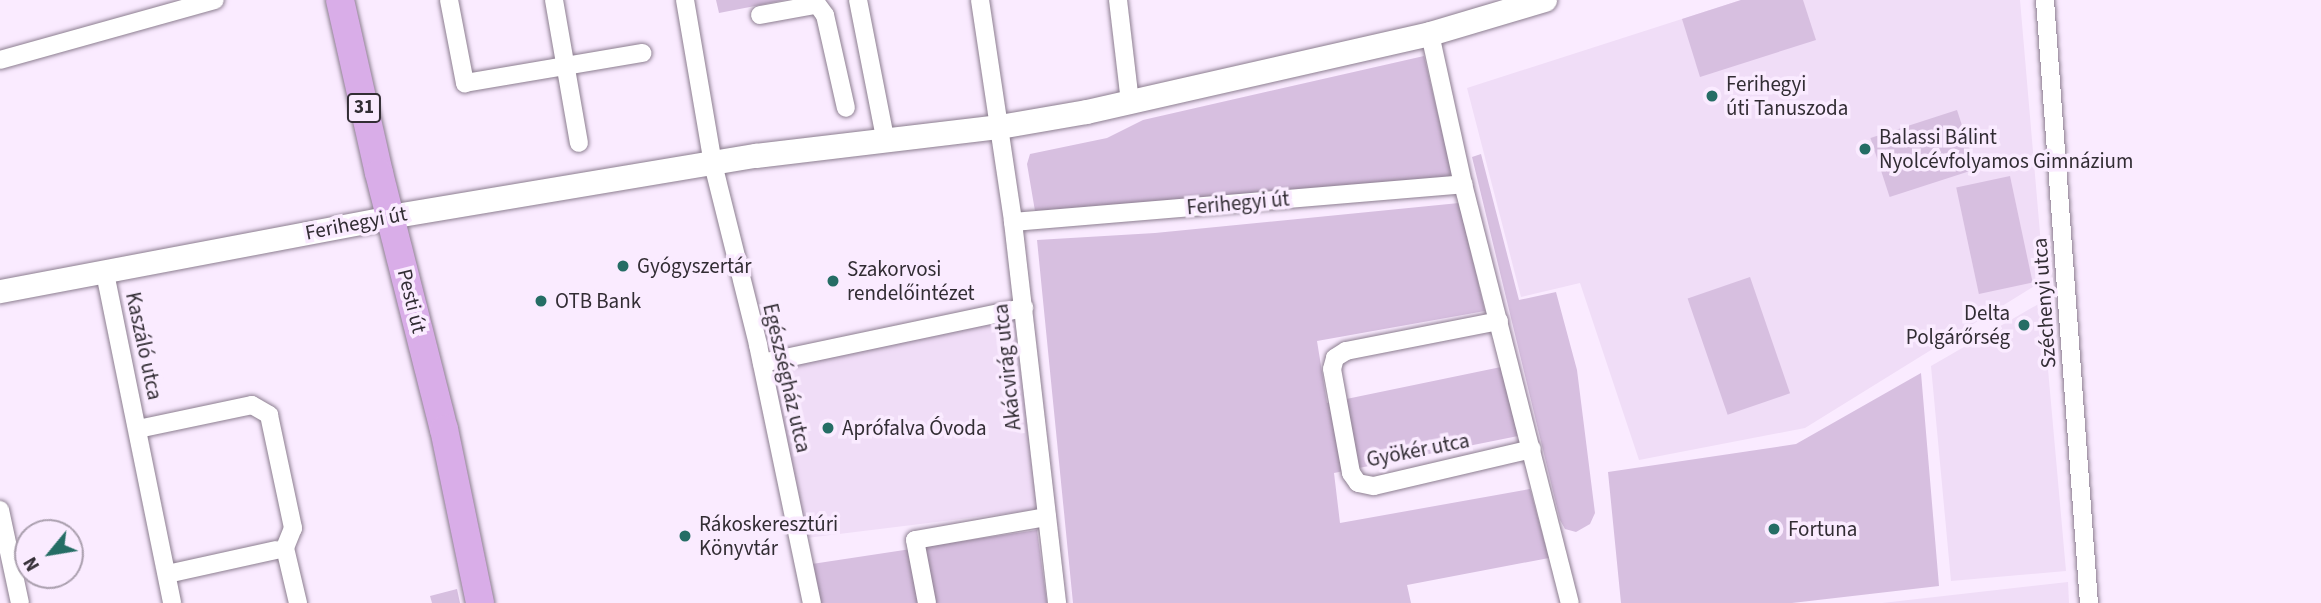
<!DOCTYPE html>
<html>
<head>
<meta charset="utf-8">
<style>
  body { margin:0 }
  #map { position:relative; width:2321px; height:603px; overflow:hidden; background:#faebff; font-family:"Source Sans 3",sans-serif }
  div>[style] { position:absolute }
  .built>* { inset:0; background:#f0ddf7; transform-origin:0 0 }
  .green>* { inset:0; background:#d7bfe0; transform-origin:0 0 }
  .roads { filter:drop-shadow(0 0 2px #8c7e90) drop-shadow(0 0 2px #8c7e90) }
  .minor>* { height:18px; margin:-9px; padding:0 9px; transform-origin:9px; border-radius:9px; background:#fff }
  .tertiary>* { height:23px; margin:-11.5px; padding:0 11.5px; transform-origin:11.5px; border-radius:11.5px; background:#fff }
  .secondary>* { height:24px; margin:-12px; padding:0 12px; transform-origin:12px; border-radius:12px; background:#fff }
  .primary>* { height:28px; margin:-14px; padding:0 14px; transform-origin:14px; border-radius:14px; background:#d9ade8 }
  .dots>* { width:19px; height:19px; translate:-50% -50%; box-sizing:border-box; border:4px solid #faebff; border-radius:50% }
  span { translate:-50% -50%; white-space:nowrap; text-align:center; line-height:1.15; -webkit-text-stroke:7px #faebff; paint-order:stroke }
  .shield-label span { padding:2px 5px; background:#faebff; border:2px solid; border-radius:5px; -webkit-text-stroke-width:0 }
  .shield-label { font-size:19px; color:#322d34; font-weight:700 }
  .poi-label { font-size:21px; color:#322d34 }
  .left { translate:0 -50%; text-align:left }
  .right { translate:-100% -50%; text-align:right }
  .street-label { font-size:21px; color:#322d34 }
  .north { position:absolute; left:14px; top:519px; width:70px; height:70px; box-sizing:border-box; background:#faebff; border:2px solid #aa9fae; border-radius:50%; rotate:240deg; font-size:19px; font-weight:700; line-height:28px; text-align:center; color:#322d34 }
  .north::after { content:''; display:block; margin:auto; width:24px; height:32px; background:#256d65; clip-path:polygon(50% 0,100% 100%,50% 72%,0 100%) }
</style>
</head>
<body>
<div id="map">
  <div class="built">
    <i style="clip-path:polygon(1741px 0,2020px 0,2044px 280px,1805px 428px,1639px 460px,1580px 283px,1521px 297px,1467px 88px)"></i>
    <i style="clip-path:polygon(2042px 302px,2066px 571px,1951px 581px,1931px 366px)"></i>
    <i style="left:1014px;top:320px;width:191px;height:247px;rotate:83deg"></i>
    <i style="clip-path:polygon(2068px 582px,2069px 603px,1882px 603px)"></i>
  </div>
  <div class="green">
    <i style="clip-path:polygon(716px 0,785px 0,719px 13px)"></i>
    <i style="clip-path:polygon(1741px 0,1803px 0,1816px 40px,1700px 77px,1682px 19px)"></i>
    <i style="clip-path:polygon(1424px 56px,1452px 173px,1448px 178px,1035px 211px,1027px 164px,1030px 154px,1107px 138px,1143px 120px)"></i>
    <i style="left:1957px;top:110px;width:62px;height:91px;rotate:72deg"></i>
    <i style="clip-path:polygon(1481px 154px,1519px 300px,1556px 292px,1577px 370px,1595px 513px,1590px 524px,1576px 532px,1565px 529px,1560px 520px,1472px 157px)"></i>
    <i style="left:2010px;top:176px;width:109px;height:55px;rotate:78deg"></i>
    <i style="clip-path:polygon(1459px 203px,1485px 311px,1317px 341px,1327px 403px,1501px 367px,1518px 436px,1334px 473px,1340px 523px,1530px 489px,1549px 558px,1407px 585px,1411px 603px,1073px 603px,1037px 240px,1155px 233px)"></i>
    <i style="left:1750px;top:277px;width:123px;height:66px;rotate:71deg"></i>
    <i style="clip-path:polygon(1921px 373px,1939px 586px,1792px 603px,1621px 603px,1608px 472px,1796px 444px)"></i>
    <i style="clip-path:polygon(1037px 530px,1047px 603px,818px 603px,812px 564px)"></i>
    <i style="clip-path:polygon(457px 589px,460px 603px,432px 603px,430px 596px)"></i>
  </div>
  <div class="roads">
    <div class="minor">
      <i style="left:449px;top:0;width:85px;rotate:79.1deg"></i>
      <i style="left:465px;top:83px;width:180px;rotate:-9.6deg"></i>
      <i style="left:554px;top:0;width:145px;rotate:80.1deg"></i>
      <i style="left:685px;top:0;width:166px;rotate:80.3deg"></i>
      <i style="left:713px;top:164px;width:187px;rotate:76deg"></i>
      <i style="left:758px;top:345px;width:264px;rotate:78.2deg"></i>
      <i style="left:814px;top:0;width:19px;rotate:54deg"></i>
      <i style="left:825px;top:15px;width:95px;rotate:77.3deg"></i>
      <i style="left:858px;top:0;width:141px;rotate:78.9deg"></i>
      <i style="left:980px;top:0;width:224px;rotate:81.5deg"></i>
      <i style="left:1013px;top:222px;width:384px;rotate:83.4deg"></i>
      <i style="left:1118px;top:0;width:103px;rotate:83.3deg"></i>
      <i style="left:2045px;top:0;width:605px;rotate:85.83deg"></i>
      <i style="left:760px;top:15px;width:56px;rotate:-10.3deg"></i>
      <i style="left:1430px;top:34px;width:154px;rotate:77.6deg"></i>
      <i style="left:1463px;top:184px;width:432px;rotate:75.7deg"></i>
      <i style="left:0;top:60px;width:223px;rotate:-15.6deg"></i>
      <i style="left:1013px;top:222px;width:452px;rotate:-4.8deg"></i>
      <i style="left:105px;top:273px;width:337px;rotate:78.5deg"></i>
      <i style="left:1499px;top:321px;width:156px;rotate:168.9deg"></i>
      <i style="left:1346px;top:351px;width:13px;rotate:148deg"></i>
      <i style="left:1335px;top:358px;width:11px;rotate:105deg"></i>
      <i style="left:1332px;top:369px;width:106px;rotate:79.6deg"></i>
      <i style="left:1351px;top:473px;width:12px;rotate:55deg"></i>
      <i style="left:1358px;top:483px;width:16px;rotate:11deg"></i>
      <i style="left:1374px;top:486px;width:162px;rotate:-13.2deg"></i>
      <i style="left:762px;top:363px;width:268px;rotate:-11.9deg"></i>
      <i style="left:138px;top:429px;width:116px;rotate:-11.9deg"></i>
      <i style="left:252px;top:405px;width:20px;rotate:30deg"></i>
      <i style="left:269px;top:415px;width:116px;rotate:78deg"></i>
      <i style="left:293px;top:528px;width:22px;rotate:112deg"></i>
      <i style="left:285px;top:548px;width:57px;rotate:76.7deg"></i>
      <i style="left:0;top:510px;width:95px;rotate:77.9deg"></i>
      <i style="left:167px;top:574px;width:112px;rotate:-12.4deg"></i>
      <i style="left:927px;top:603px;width:64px;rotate:-100.8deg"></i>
      <i style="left:915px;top:540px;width:134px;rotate:-9.9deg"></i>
    </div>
    <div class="tertiary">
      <i style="left:0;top:291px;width:397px;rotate:-10.7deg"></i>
    </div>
    <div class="secondary">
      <i style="left:390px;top:217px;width:371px;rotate:-9.5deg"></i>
      <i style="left:756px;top:156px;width:246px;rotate:-6.8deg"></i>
      <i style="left:1000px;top:127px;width:88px;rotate:-9.8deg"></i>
      <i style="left:1087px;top:112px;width:352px;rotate:-12.8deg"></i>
      <i style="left:1430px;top:34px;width:120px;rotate:-16.5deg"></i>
    </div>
    <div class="primary">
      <i style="left:340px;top:0;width:177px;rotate:77.3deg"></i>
      <i style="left:379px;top:173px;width:264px;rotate:75.8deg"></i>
      <i style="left:444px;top:429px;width:178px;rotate:78.3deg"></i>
    </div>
  </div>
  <div class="dots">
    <i style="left:1712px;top:96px;background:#256d65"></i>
    <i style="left:1865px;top:149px;background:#256d65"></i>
    <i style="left:623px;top:266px;background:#256d65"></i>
    <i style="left:833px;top:281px;background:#256d65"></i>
    <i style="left:541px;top:301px;background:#256d65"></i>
    <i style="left:2024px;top:325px;background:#256d65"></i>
    <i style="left:828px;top:428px;background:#256d65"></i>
    <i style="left:1774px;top:529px;background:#256d65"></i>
    <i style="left:685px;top:536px;background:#256d65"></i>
  </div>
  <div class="shield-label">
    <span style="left:364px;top:108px">31</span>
  </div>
  <div class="poi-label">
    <span class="left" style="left:1726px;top:96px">Ferihegyi<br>úti Tanuszoda</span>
    <span class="left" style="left:1879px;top:149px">Balassi Bálint<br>Nyolcévfolyamos Gimnázium</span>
    <span class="left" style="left:637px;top:266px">Gyógyszertár</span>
    <span class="left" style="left:847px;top:281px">Szakorvosi<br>rendelőintézet</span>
    <span class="left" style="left:555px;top:301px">OTB Bank</span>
    <span class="right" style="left:2010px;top:325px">Delta<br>Polgárőrség</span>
    <span class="left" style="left:842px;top:428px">Aprófalva Óvoda</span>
    <span class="left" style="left:699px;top:536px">Rákoskeresztúri<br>Könyvtár</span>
    <span class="left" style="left:1788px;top:529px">Fortuna</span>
  </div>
  <div class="street-label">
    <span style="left:1238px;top:203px;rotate:-5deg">Ferihegyi út</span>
    <span style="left:356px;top:223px;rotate:-11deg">Ferihegyi út</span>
    <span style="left:412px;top:301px;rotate:76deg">Pesti út</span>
    <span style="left:2044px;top:303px;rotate:-94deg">Széchenyi utca</span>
    <span style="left:144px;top:346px;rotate:78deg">Kaszáló utca</span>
    <span style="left:1007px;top:367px;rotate:-96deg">Akácvirág utca</span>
    <span style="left:787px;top:378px;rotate:77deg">Egészségház utca</span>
    <span style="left:1418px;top:450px;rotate:-11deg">Gyökér utca</span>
  </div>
  <div class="north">N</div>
</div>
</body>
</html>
